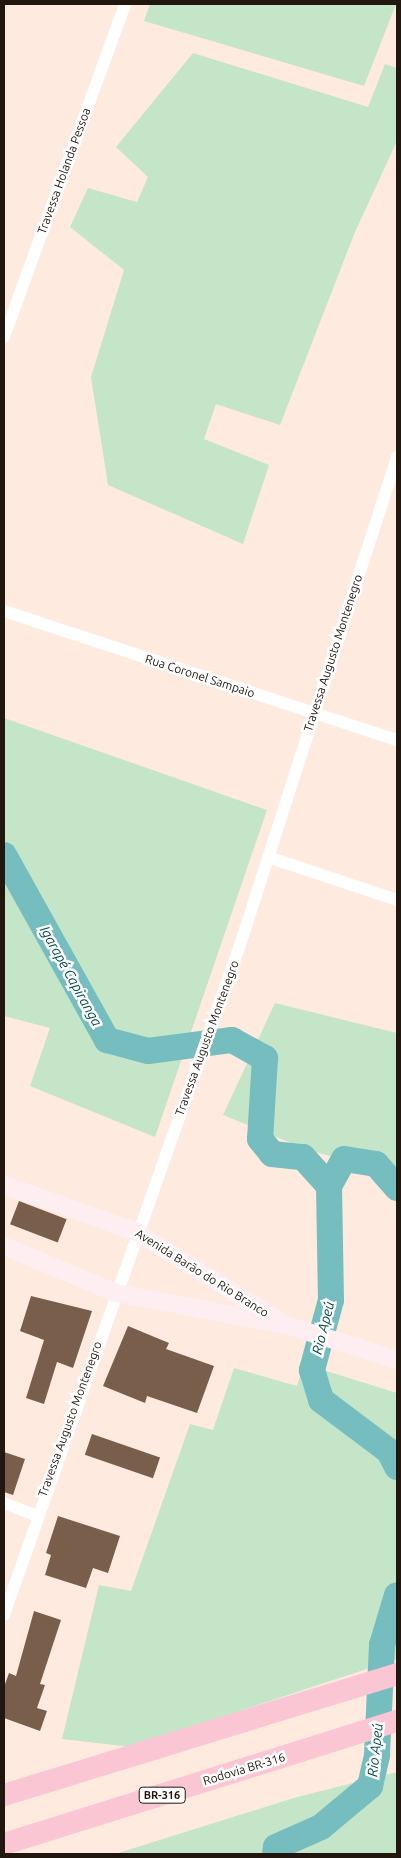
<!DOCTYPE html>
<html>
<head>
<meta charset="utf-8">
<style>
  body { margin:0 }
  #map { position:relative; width:401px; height:1858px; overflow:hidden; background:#feeade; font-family:Ubuntu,sans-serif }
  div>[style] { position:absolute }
  .green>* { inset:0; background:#c5e5c9 }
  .river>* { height:26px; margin:-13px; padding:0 13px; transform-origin:13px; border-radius:13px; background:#75bdbe }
  .building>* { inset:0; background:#7a5e4c; transform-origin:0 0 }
  .street>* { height:12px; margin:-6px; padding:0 6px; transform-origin:6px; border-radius:6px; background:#fff }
  .secondary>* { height:18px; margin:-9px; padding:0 9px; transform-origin:9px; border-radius:9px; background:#feeef2 }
  .highway>* { height:22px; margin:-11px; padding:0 11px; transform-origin:11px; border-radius:11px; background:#fac6d3 }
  span { translate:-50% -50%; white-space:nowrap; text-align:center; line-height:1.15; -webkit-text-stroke:5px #fff; paint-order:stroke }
  .shield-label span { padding:1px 4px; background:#fff; border:1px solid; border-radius:4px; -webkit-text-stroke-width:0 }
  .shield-label { font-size:11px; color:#22170f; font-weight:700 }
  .street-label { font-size:12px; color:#22170f }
  .water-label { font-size:14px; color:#094c4d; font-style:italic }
  .frame { position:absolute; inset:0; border:5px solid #22170f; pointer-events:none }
</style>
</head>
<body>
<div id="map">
  <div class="green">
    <i style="clip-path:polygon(150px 4px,396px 4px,364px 86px,144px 21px)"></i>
    <i style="clip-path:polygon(193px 53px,368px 107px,385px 64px,397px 68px,397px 141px,355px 232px,280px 425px,216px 404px,204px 439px,269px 465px,243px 544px,108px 485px,91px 377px,124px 270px,70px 227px,88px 188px,137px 202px,148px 177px,116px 147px)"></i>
    <i style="clip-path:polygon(4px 718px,267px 810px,155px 1137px,30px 1086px,50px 1028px,4px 1016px)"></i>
    <i style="clip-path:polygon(275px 1003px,397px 1033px,397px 1174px,308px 1150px,223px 1115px)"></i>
    <i style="clip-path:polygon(304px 1364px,397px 1393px,397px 1659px,131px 1747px,62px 1739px,99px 1585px,131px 1591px,190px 1424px,213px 1430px,234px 1368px,297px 1386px)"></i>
    <i style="clip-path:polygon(397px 1772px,397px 1854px,115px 1854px,297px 1797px)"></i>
  </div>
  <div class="river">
    <i style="left:4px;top:855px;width:212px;rotate:60.9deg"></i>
    <i style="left:107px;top:1040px;width:42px;rotate:15deg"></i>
    <i style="left:148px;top:1051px;width:85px;rotate:-7.5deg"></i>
    <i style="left:232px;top:1040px;width:38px;rotate:29deg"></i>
    <i style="left:265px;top:1058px;width:81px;rotate:93.5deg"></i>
    <i style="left:260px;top:1139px;width:19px;rotate:51deg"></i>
    <i style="left:272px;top:1154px;width:31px;rotate:6deg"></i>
    <i style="left:303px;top:1157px;width:39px;rotate:48deg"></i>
    <i style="left:397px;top:1188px;width:32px;rotate:-131deg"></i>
    <i style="left:376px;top:1164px;width:32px;rotate:-171deg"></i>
    <i style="left:344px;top:1159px;width:31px;rotate:119deg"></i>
    <i style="left:329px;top:1186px;width:114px;rotate:89deg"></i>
    <i style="left:331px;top:1300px;width:73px;rotate:105.2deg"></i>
    <i style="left:312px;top:1370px;width:31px;rotate:73deg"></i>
    <i style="left:321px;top:1400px;width:85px;rotate:36.9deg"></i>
    <i style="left:389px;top:1451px;width:18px;rotate:63deg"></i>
    <i style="left:275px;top:1854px;width:7px;rotate:-82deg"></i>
    <i style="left:276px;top:1847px;width:49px;rotate:-24deg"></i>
    <i style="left:321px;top:1827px;width:64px;rotate:-39.9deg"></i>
    <i style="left:370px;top:1786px;width:32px;rotate:-77deg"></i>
    <i style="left:377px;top:1755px;width:110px;rotate:-87.4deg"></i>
    <i style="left:382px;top:1645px;width:52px;rotate:-73.3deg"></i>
  </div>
  <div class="building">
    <i style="left:19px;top:1201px;width:51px;height:25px;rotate:21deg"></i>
    <i style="clip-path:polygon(31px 1296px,92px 1311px,73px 1368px,57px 1362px,44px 1404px,26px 1398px,44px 1340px,20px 1331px)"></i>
    <i style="clip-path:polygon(128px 1326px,169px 1343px,166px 1349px,214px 1366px,197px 1413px,147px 1396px,145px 1403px,103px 1386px)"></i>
    <i style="left:92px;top:1434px;width:72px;height:22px;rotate:19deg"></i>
    <i style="clip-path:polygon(4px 1452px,25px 1459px,13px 1495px,4px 1492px)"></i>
    <i style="clip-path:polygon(58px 1516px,120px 1536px,108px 1573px,93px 1568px,86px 1588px,45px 1575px,51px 1555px,46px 1553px)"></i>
    <i style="clip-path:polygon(34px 1611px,61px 1620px,40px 1684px,45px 1685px,37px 1708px,47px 1711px,40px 1731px,4px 1718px,4px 1687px,9px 1673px,16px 1676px)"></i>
  </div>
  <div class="street">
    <i style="left:4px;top:337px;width:354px;rotate:-70deg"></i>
    <i style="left:4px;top:611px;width:414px;rotate:18.2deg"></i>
    <i style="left:268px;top:857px;width:136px;rotate:18.4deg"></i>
    <i style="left:4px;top:1503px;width:33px;rotate:21deg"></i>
    <i style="left:4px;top:1615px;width:710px;rotate:-70.6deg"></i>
    <i style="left:240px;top:945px;width:513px;rotate:-72.17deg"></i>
  </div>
  <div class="secondary">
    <i style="left:4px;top:1185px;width:141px;rotate:19.5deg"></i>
    <i style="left:137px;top:1232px;width:168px;rotate:32.1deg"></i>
    <i style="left:4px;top:1246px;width:121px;rotate:22.8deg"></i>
    <i style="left:116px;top:1293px;width:173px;rotate:10.7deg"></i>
    <i style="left:286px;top:1325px;width:116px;rotate:17.5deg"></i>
  </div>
  <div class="highway">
    <i style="left:4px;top:1795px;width:411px;rotate:-17.1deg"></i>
    <i style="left:4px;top:1844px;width:412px;rotate:-17.4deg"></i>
  </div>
  <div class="shield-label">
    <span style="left:162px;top:1795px">BR-316</span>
  </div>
  <div class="street-label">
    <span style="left:64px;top:171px;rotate:-70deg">Travessa Holanda Pessoa</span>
    <span style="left:333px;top:653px;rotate:-72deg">Travessa Augusto Montenegro</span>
    <span style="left:200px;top:676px;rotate:18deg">Rua Coronel Sampaio</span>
    <span style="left:207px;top:1038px;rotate:-70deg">Travessa Augusto Montenegro</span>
    <span style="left:202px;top:1273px;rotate:32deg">Avenida Barão do Rio Branco</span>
    <span style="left:70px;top:1419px;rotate:-70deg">Travessa Augusto Montenegro</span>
    <span style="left:244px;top:1769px;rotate:-17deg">Rodovia BR-316</span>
  </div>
  <div class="water-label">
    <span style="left:71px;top:976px;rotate:61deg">Igarapé Capiranga</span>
    <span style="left:323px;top:1328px;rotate:-76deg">Rio Apeú</span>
    <span style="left:375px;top:1750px;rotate:-84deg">Rio Apeú</span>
  </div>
  <div class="frame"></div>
</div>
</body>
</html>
